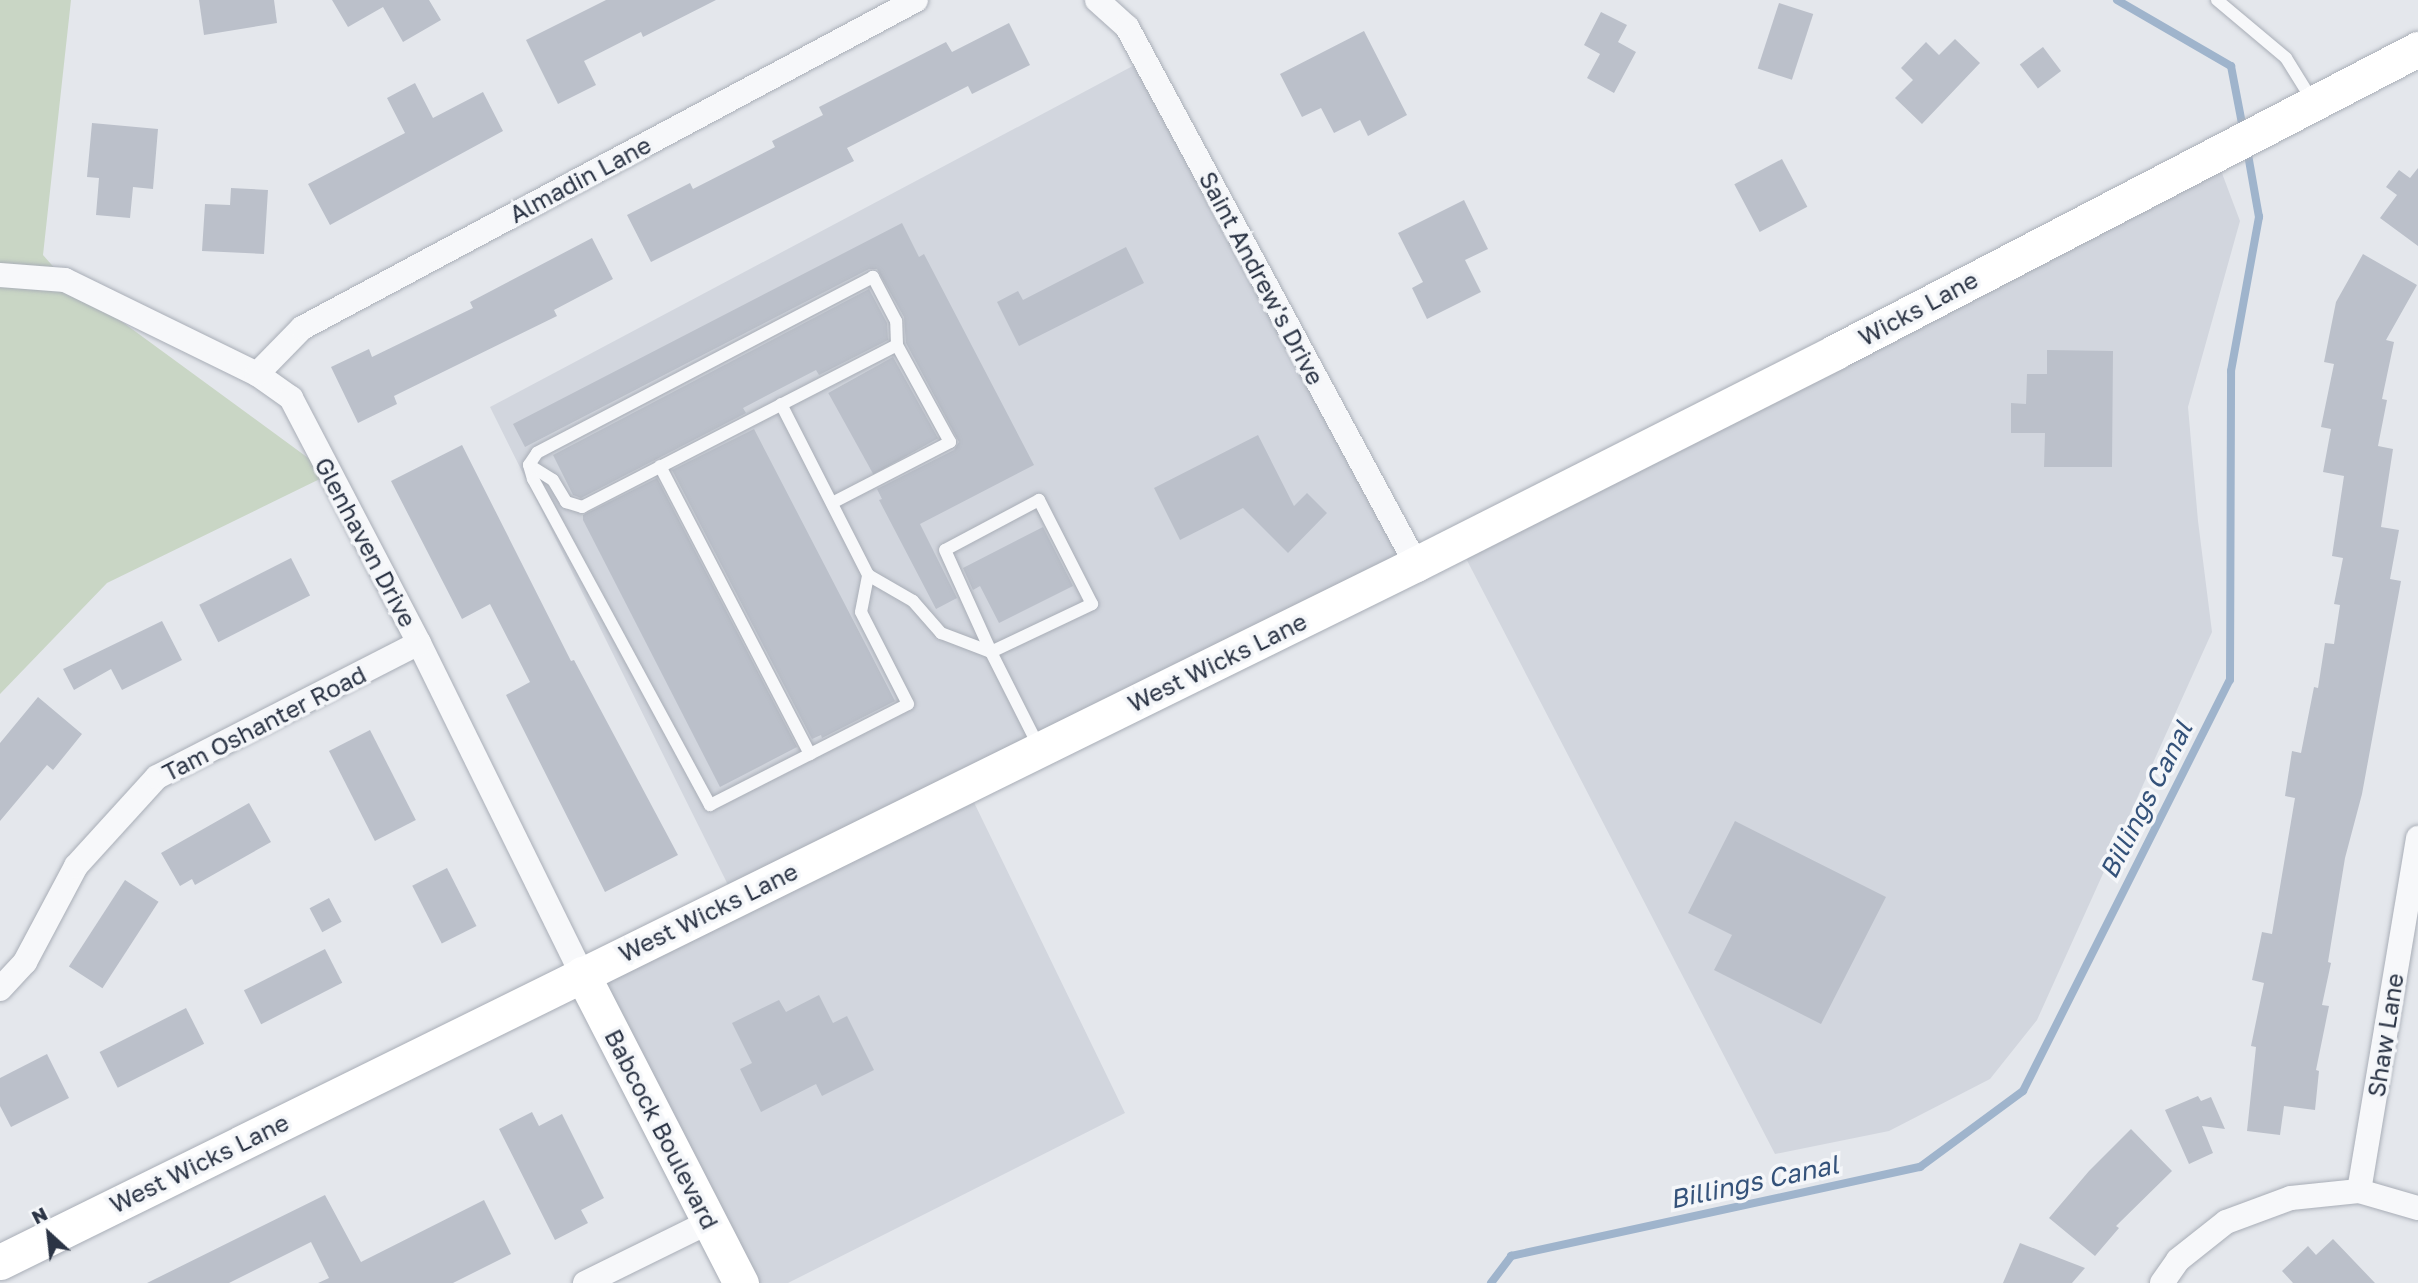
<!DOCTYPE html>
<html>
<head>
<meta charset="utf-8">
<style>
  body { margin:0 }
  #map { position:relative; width:2418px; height:1283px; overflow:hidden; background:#e4e7ec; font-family:"Golos Text",sans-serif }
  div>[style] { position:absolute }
  .built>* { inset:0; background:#d2d6de }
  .green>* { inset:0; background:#c9d6c5 }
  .stream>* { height:8px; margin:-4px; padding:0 4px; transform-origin:4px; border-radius:4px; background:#9fb4cc }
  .building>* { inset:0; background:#bbc0ca; transform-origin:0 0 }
  .roads { filter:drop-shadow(0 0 2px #a9aeb7) drop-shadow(0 0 2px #a9aeb7) }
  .lane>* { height:12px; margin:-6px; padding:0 6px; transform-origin:6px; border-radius:6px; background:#f7f8fa }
  .street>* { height:24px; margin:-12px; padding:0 12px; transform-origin:12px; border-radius:12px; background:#f7f8fa }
  .secondary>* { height:35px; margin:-17.5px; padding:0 17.5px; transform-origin:17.5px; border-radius:17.5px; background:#fff }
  span { translate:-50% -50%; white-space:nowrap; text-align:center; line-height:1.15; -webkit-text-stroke:7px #f4f6f9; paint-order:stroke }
  .street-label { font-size:24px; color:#2b3445 }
  .water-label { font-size:26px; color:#34527a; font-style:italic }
  .north { position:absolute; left:14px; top:1199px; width:70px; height:70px; -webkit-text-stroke:5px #f4f6f9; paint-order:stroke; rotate:333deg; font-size:19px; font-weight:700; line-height:28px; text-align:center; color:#2b3445 }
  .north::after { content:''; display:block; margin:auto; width:24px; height:32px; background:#2b3445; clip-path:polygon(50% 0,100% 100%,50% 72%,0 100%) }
</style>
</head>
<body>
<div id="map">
  <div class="built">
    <i style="clip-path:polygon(1144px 60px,1416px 564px,966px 786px,1125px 1113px,788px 1283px,741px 1283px,582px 974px,735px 899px,490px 407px)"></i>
    <i style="clip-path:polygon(2214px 152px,2240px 221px,2188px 407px,2198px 521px,2212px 632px,2037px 1020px,1990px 1079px,1889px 1131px,1775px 1154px,1458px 543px)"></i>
  </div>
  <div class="green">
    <i style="clip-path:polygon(0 0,71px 0,43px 255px,65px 280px,330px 474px,107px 583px,0 694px)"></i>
  </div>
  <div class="stream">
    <i style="left:2117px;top:0;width:132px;rotate:30.1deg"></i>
    <i style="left:2231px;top:66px;width:64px;rotate:79.2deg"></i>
    <i style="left:1491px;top:1283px;width:34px;rotate:-53deg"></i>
    <i style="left:1511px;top:1256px;width:419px;rotate:-12.3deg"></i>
    <i style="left:1920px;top:1167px;width:128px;rotate:-36.4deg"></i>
    <i style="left:2023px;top:1091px;width:460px;rotate:-63.3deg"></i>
    <i style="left:2230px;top:680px;width:309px;rotate:-89.8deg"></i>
    <i style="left:2231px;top:371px;width:157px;rotate:-79.7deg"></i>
    <i style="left:2259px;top:217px;width:69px;rotate:-100deg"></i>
  </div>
  <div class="building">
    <i style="clip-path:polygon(199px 0,274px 0,277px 23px,204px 35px)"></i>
    <i style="clip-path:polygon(332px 0,429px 0,441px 20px,403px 42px,383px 7px,348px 27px)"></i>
    <i style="clip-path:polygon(606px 0,716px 0,643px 37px,641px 32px,584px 61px,596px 85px,558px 104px,526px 40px)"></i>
    <i style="left:1779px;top:3px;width:36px;height:69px;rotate:18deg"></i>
    <i style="clip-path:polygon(1601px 12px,1627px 25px,1618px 42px,1636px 52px,1614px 93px,1587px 78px,1600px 54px,1584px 45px)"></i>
    <i style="clip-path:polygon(1009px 23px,1030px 65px,972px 94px,968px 86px,847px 148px,854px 161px,651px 262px,627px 215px,690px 183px,693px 189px,775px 147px,772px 141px,823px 115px,819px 107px,946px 42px,952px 52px)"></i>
    <i style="clip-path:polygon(1364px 31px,1407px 115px,1368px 136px,1360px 120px,1334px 133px,1321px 108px,1302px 117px,1280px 74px)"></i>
    <i style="clip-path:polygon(1955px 39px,1980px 63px,1922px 124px,1895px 98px,1913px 80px,1901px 68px,1926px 42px,1939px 55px)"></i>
    <i style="left:2043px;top:47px;width:30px;height:29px;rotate:53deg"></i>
    <i style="clip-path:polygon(415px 83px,433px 118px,483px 92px,503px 131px,330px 225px,308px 184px,405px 133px,387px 98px)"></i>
    <i style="clip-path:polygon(92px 123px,158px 129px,153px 189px,133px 187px,130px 218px,96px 215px,99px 178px,87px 177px)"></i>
    <i style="left:1782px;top:159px;width:54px;height:54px;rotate:62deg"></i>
    <i style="clip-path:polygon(2418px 168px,2418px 246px,2380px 218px,2397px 195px,2386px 187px,2399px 170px,2410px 178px)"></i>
    <i style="clip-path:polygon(231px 188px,268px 190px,264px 254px,202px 251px,205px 204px,230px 205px)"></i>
    <i style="clip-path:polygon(1464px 200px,1488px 249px,1465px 260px,1481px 292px,1427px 319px,1412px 288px,1423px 282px,1398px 233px)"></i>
    <i style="clip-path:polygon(902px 223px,919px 257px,924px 254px,1034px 465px,920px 524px,957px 598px,936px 609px,879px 500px,882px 499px,877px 489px,954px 450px,959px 442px,906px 343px,904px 317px,877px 269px,869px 269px,525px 447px,513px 424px)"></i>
    <i style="clip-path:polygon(592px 238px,613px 279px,554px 310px,557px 316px,394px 396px,397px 404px,358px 423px,331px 367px,369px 349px,372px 357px,473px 308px,470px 302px)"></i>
    <i style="clip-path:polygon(1126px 247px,1144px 283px,1019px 346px,997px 302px,1018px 291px,1023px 300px)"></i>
    <i style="clip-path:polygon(2363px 254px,2417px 285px,2386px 340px,2394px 342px,2382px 399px,2387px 400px,2378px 446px,2393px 449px,2381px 527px,2399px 530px,2390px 579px,2401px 581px,2362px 794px,2345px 858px,2328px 962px,2331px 963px,2322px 1005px,2329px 1006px,2316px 1070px,2319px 1071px,2315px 1110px,2284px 1106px,2280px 1135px,2247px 1131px,2256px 1047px,2251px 1046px,2264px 983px,2252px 980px,2262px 932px,2272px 934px,2295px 798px,2285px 796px,2292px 751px,2301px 753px,2314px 687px,2318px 688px,2325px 643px,2334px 644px,2340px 605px,2334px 604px,2343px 558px,2332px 556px,2344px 476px,2323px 472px,2331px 429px,2321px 427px,2334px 364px,2324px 362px,2336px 302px)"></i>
    <i style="clip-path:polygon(869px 289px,887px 323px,888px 340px,819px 375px,816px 370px,743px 408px,746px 413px,581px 498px,573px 495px,553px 455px)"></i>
    <i style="clip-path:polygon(2047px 350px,2113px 351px,2112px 467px,2044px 467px,2045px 433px,2011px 433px,2011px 403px,2026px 404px,2027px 374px,2047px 374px)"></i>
    <i style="left:893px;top:357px;width:93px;height:74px;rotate:61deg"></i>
    <i style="clip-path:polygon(754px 429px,895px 701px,822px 738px,821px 735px,812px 739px,672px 470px)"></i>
    <i style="clip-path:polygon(1258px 435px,1294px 506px,1307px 493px,1327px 513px,1288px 553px,1243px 508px,1180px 540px,1154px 488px)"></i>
    <i style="clip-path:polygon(462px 445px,571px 661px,574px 660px,678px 855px,605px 892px,506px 695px,530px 682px,490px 604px,462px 619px,391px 481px)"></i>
    <i style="clip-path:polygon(657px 478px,797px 747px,720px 787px,583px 520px,583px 515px)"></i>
    <i style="clip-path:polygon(1043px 527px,1073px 586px,999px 623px,980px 586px,973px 590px,963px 568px)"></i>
    <i style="left:291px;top:558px;width:42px;height:103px;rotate:63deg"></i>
    <i style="clip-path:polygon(162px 621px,182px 660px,122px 690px,111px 669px,74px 690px,63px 669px)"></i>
    <i style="clip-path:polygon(38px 697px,82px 734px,53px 770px,47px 765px,0 821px,0 743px)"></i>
    <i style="left:370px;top:730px;width:101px;height:46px;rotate:63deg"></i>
    <i style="clip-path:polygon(249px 803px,271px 842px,195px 885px,192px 879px,180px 886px,161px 853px)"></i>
    <i style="clip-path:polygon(1735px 821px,1886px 897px,1821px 1024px,1714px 970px,1732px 935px,1688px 913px)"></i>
    <i style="left:447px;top:868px;width:65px;height:39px;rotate:63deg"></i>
    <i style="left:125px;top:880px;width:40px;height:103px;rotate:33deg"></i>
    <i style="left:329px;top:898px;width:27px;height:22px;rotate:62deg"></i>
    <i style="left:325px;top:949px;width:38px;height:91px;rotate:63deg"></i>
    <i style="clip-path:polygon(819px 995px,833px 1023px,847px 1016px,874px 1070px,822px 1096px,816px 1084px,761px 1112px,740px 1069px,752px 1063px,732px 1023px,779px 1000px,786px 1012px)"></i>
    <i style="left:186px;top:1008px;width:40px;height:97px;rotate:63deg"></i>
    <i style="clip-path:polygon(47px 1054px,69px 1098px,11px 1127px,0 1106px,0 1078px)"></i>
    <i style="clip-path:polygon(2198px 1096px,2201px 1101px,2211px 1097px,2225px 1129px,2202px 1126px,2213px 1153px,2189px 1164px,2165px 1110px)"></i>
    <i style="clip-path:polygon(532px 1112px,539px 1126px,562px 1114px,604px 1198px,581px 1210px,588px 1223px,555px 1240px,499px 1129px)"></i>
    <i style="clip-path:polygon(2131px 1129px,2172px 1171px,2116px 1226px,2119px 1228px,2095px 1256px,2049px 1218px,2089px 1171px)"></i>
    <i style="clip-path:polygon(325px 1195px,361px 1262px,484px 1200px,511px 1254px,453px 1283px,318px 1283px,329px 1278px,311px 1242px,229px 1283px,147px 1283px)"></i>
    <i style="clip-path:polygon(2333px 1239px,2375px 1283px,2293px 1283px,2282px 1271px,2308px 1246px,2316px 1255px)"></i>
    <i style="clip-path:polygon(2020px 1243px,2085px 1268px,2072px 1283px,2003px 1283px)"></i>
  </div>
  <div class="roads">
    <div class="lane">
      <i style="left:2217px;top:0;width:90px;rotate:40deg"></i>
      <i style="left:2286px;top:58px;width:49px;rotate:58.2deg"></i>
      <i style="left:781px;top:404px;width:192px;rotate:63deg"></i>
      <i style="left:868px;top:575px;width:52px;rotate:30deg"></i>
      <i style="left:913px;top:601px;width:43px;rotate:48.8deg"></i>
      <i style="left:941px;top:633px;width:53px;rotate:20.8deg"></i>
      <i style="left:991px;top:652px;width:112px;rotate:-25.4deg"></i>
      <i style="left:1092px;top:604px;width:117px;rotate:-117deg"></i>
      <i style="left:1039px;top:500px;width:106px;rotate:152deg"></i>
      <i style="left:945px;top:550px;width:112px;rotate:65.7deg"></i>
      <i style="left:991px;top:652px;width:106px;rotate:63.2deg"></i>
      <i style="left:529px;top:465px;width:28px;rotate:32deg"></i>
      <i style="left:553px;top:480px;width:26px;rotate:59deg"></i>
      <i style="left:566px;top:502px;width:17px;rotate:17deg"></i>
      <i style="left:582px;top:507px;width:354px;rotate:-27.2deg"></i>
      <i style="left:897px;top:345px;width:24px;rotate:-92deg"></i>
      <i style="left:896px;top:321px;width:50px;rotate:-117.6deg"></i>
      <i style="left:873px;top:277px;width:379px;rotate:152.4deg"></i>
      <i style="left:537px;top:453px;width:14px;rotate:124deg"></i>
      <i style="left:529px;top:465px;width:15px;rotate:74deg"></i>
      <i style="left:533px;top:479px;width:371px;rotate:61.5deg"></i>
      <i style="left:710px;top:805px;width:222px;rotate:-27deg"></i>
      <i style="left:908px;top:704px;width:103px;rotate:-117.1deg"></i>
      <i style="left:861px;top:612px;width:38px;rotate:-79deg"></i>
      <i style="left:660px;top:466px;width:325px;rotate:62.5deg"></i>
      <i style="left:832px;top:503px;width:133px;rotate:-27.3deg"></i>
      <i style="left:950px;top:442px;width:111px;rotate:-118.7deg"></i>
    </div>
    <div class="street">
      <i style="left:1097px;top:0;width:40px;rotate:42deg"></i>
      <i style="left:1127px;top:27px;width:610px;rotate:61.71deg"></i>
      <i style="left:0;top:275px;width:65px;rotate:4.4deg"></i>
      <i style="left:65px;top:280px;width:214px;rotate:26.1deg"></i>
      <i style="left:257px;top:374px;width:42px;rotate:35.2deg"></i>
      <i style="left:291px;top:398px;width:276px;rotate:62.4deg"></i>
      <i style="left:419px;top:643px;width:369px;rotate:63.8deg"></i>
      <i style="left:257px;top:374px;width:64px;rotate:-45.6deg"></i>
      <i style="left:302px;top:328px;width:696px;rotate:-28.11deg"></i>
      <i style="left:0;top:989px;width:37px;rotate:-47deg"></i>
      <i style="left:25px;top:962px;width:109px;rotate:-62deg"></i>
      <i style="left:76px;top:866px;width:120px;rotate:-47.7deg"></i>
      <i style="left:157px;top:777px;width:294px;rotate:-27.1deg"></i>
      <i style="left:2359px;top:1191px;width:358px;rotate:-80.5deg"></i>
      <i style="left:585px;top:1283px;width:138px;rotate:-26.2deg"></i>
      <i style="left:2162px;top:1283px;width:28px;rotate:-55deg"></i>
      <i style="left:2178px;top:1260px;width:61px;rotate:-38.4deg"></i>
      <i style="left:2226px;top:1222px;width:69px;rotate:-20.3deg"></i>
      <i style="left:2291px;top:1198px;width:68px;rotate:-5.9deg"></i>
      <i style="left:2359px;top:1191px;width:61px;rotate:16.1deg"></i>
    </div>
    <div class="secondary">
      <i style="left:582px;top:974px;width:348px;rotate:62.8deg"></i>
      <i style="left:0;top:1262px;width:1579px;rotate:-26.24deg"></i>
      <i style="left:1416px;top:564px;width:470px;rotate:-26.8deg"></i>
      <i style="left:1835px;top:352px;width:657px;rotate:-27.46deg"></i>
    </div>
  </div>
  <div class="street-label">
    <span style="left:580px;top:179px;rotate:-28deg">Almadin Lane</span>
    <span style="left:1262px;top:278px;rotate:62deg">Saint Andrew's Drive</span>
    <span style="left:1918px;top:308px;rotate:-28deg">Wicks Lane</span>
    <span style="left:366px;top:542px;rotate:62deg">Glenhaven Drive</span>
    <span style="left:1217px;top:662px;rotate:-26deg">West Wicks Lane</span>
    <span style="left:264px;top:723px;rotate:-27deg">Tam Oshanter Road</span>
    <span style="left:708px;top:912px;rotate:-26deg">West Wicks Lane</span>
    <span style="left:2385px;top:1035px;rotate:-81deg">Shaw Lane</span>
    <span style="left:662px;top:1129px;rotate:63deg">Babcock Boulevard</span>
    <span style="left:199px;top:1163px;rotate:-26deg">West Wicks Lane</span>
  </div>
  <div class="water-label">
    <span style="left:2146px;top:800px;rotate:-63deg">Billings Canal</span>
    <span style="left:1754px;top:1182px;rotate:-12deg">Billings Canal</span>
  </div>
  <div class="north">N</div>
</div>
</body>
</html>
